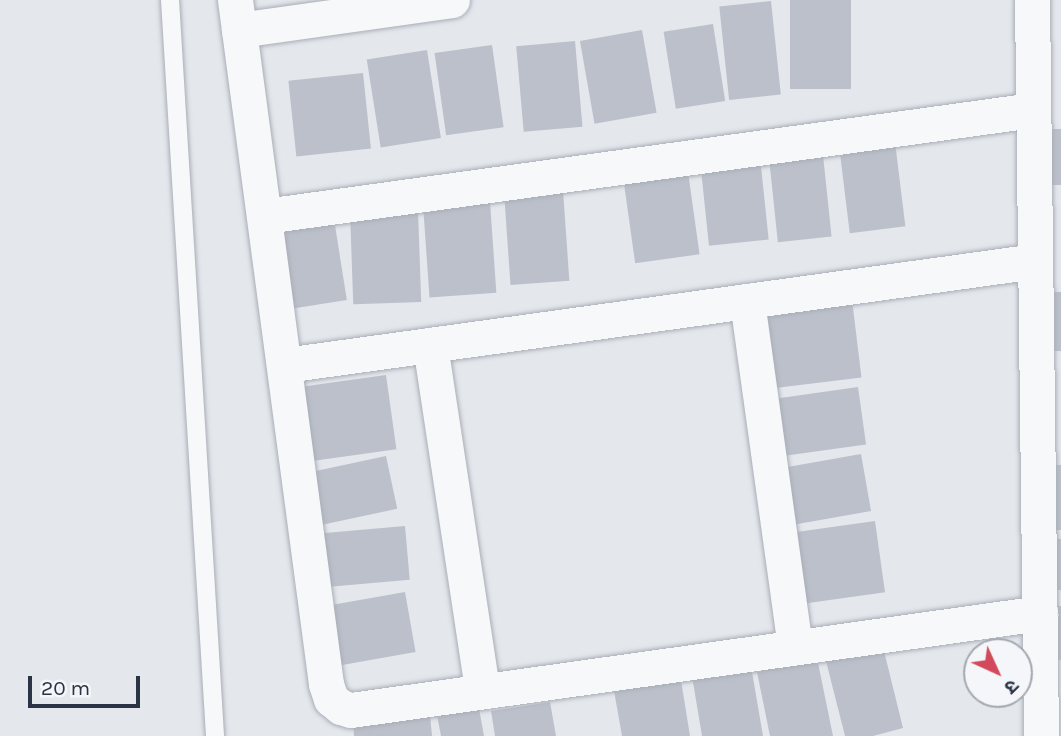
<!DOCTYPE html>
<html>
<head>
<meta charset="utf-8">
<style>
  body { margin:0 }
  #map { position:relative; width:1061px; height:736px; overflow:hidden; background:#e4e7ec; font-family:Karla,"Noto Sans Devanagari",sans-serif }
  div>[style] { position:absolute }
  .building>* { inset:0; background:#bbc0ca; transform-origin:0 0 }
  .roads { filter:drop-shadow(0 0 2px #a9aeb7) drop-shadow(0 0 2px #a9aeb7) }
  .lane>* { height:18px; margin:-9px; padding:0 9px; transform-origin:9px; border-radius:9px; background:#f7f8fa }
  .street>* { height:35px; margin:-17.5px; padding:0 17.5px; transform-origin:17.5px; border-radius:17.5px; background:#f7f8fa }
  span { translate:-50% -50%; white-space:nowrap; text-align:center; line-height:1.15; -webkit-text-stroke:5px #f4f6f9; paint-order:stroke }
  .north { position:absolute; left:963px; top:638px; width:70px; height:70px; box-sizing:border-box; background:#f4f6f9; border:2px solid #a4a8b1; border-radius:50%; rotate:135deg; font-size:19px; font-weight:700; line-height:28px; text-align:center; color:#2b3445 }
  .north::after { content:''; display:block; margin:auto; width:24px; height:32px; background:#d1495b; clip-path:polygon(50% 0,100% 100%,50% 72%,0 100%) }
  .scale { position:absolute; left:28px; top:676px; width:112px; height:32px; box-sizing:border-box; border:4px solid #2b3445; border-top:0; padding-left:9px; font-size:21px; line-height:24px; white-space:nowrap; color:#2b3445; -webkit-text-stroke:5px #f4f6f9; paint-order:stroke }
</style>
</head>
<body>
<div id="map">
  <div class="building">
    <i style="left:790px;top:0;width:61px;height:89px"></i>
    <i style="left:771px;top:1px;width:94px;height:52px;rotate:84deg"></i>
    <i style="left:713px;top:24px;width:78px;height:50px;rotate:81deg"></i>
    <i style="left:642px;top:30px;width:84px;height:63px;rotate:80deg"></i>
    <i style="left:575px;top:41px;width:86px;height:59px;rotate:85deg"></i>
    <i style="left:492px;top:45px;width:83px;height:58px;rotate:82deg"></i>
    <i style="left:427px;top:50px;width:89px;height:61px;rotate:81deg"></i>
    <i style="left:363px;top:73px;width:76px;height:75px;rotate:84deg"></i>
    <i style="left:1045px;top:129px;width:16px;height:56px"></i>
    <i style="left:895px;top:142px;width:85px;height:56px;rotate:83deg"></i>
    <i style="left:823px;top:155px;width:82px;height:54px;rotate:84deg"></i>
    <i style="left:760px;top:157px;width:83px;height:60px;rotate:84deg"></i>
    <i style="left:688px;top:172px;width:83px;height:65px;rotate:82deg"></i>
    <i style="left:563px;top:190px;width:91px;height:59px;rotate:86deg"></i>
    <i style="left:490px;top:202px;width:91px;height:67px;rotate:86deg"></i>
    <i style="left:418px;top:210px;width:92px;height:68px;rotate:88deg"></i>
    <i style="left:334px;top:219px;width:82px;height:61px;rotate:81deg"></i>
    <i style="left:1043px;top:292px;width:18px;height:59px"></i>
    <i style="left:852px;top:300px;width:78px;height:89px;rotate:83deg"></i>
    <i style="left:386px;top:375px;width:75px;height:94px;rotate:82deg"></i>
    <i style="left:858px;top:387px;width:58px;height:82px;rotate:82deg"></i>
    <i style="left:861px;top:454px;width:58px;height:76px;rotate:80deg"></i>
    <i style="left:386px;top:456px;width:54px;height:85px;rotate:78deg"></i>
    <i style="left:1047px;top:465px;width:14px;height:65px"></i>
    <i style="left:875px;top:521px;width:72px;height:81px;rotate:82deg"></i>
    <i style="left:405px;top:526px;width:54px;height:86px;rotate:85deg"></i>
    <i style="left:1047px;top:539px;width:14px;height:51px"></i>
    <i style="left:405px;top:592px;width:61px;height:79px;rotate:80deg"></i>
    <i style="left:1052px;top:606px;width:9px;height:54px"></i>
    <i style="clip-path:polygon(883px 647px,903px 728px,873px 736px,845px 736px,826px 661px)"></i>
    <i style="clip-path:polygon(817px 658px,833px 736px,770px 736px,757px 672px)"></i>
    <i style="clip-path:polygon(751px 666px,763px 736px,702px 736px,692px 676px)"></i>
    <i style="clip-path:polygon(680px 674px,690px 736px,622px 736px,613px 685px)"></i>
    <i style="clip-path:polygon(550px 702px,556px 736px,495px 736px,491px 711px)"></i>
    <i style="clip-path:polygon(478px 703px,484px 736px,441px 736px,436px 710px)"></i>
    <i style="clip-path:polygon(430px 715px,432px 736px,354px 736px,353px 723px)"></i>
  </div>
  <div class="roads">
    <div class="lane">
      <i style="left:170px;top:0;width:737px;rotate:86.5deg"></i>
    </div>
    <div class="street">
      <i style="left:235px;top:0;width:690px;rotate:82.42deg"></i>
      <i style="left:326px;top:684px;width:16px;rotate:72deg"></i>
      <i style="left:331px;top:699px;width:13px;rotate:39deg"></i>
      <i style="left:341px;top:707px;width:10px;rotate:17deg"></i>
      <i style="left:351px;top:710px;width:696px;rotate:-8.01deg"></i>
      <i style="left:1032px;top:0;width:736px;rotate:89.3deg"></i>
      <i style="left:239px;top:30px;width:215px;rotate:-8deg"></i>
      <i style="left:265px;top:216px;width:775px;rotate:-7.86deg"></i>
      <i style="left:747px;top:301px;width:348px;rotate:82.1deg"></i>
      <i style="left:430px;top:345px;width:348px;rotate:81.4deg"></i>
      <i style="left:285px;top:365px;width:757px;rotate:-7.89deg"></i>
    </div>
  </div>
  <div class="north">उ</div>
  <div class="scale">20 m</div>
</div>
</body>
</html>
